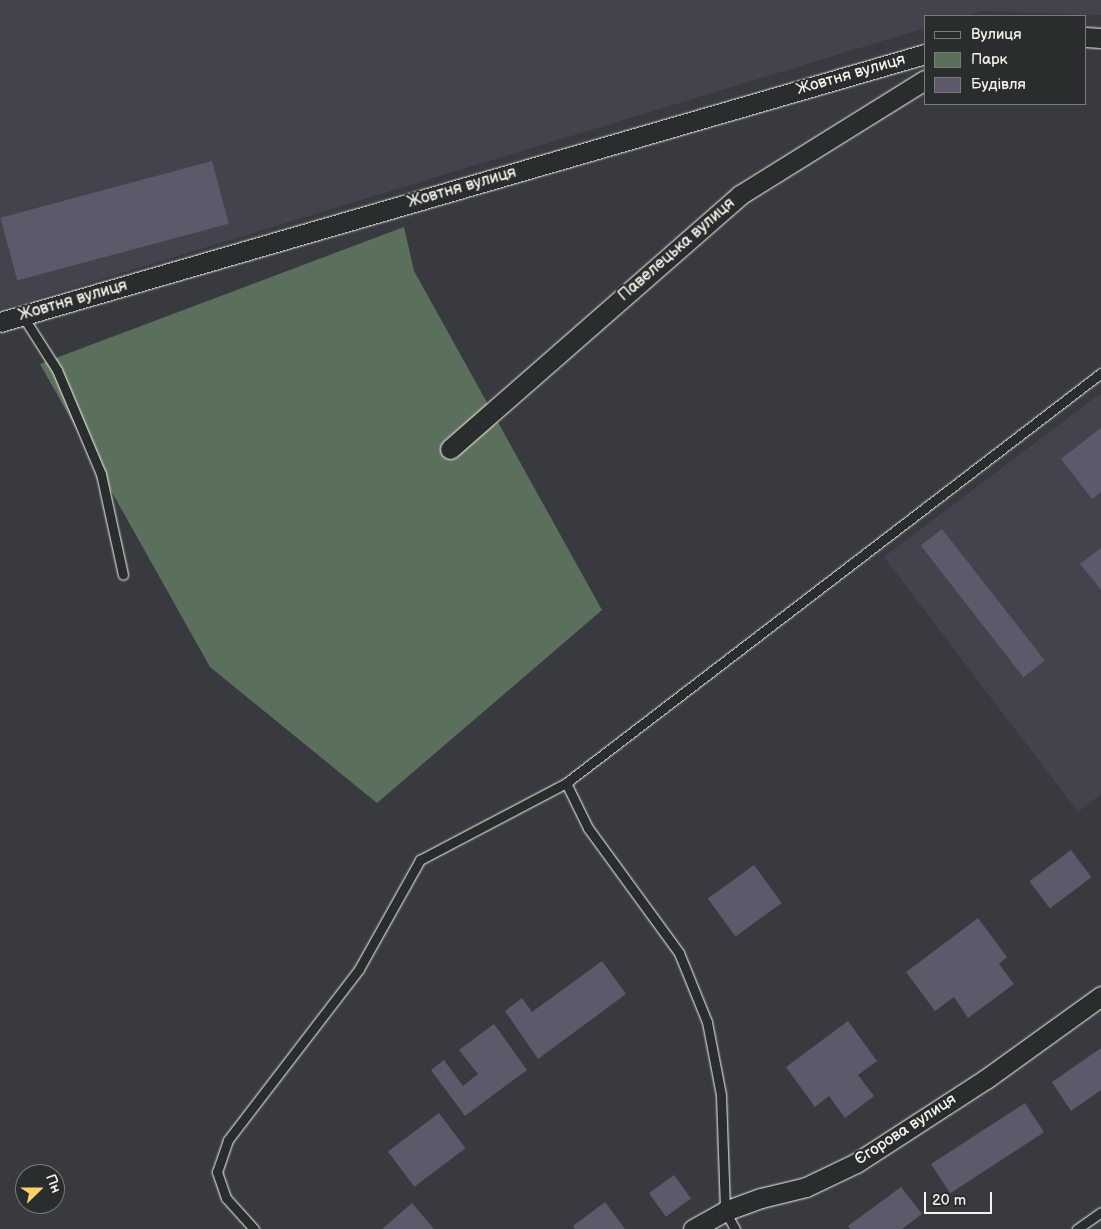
<!DOCTYPE html>
<html>
<head>
<meta charset="utf-8">
<style>
  body { margin:0 }
  #map { position:relative; width:1101px; height:1229px; overflow:hidden; background:#393a40; font-family:"Balsamiq Sans",sans-serif }
  div>[style] { position:absolute }
  .built>* { inset:0; background:#44434d }
  .green>* { inset:0; background:#5b705c }
  .building>* { inset:0; background:#5d586a; transform-origin:0 0 }
  .roads { filter:drop-shadow(0 0 1px #f4f1e8) drop-shadow(0 0 1px #f4f1e8) }
  .lane>* { height:9px; margin:-4.5px; padding:0 4.5px; transform-origin:4.5px; border-radius:4.5px; background:#2a2d2e }
  .street>* { height:19px; margin:-9.5px; padding:0 9.5px; transform-origin:9.5px; border-radius:9.5px; background:#2a2d2e }
  span { translate:-50% -50%; white-space:nowrap; text-align:center; line-height:1.15; -webkit-text-stroke:4px #2a2d2e; paint-order:stroke }
  .street-label { font-size:16px; color:#f4f1e8 }
  .legend { position:absolute; left:924px; top:15px; width:162px; height:90px; box-sizing:border-box; background:#2a2d2e; border:1px solid #7b7b78; margin:0; padding:6px 9px; list-style:none; font-size:15px; color:#f4f1e8 }
  .legend li { display:flex; align-items:center; gap:10px; height:25px }
  .legend b { width:25px; border:1px solid #7b7b78 }
  .north { position:absolute; left:15px; top:1164px; width:50px; height:50px; box-sizing:border-box; background:#2a2d2e; border:1px solid #7b7b78; border-radius:50%; rotate:68deg; font-size:14px; font-weight:700; line-height:20px; text-align:center; color:#f4f1e8 }
  .north::after { content:''; display:block; margin:auto; width:18px; height:22px; background:#ffd166; clip-path:polygon(50% 0,100% 100%,50% 72%,0 100%) }
  .scale { position:absolute; left:924px; top:1192px; width:68px; height:22px; box-sizing:border-box; border:2px solid #f4f1e8; border-top:0; padding-left:6px; font-size:15px; line-height:18px; white-space:nowrap; color:#f4f1e8; -webkit-text-stroke:4px #2a2d2e; paint-order:stroke }
</style>
</head>
<body>
<div id="map">
  <div class="built">
    <i style="clip-path:polygon(0 0,1101px 0,1101px 15px,982px 11px,965px 16px,925px 16px,925px 28px,0 310px)"></i>
    <i style="clip-path:polygon(1101px 393px,1101px 794px,1078px 812px,884px 557px)"></i>
  </div>
  <div class="green">
    <i style="clip-path:polygon(404px 227px,414px 271px,602px 610px,377px 803px,210px 667px,40px 364px)"></i>
  </div>
  <div class="building">
    <i style="left:212px;top:161px;width:65px;height:219px;rotate:75deg"></i>
    <i style="clip-path:polygon(1101px 428px,1101px 492px,1092px 499px,1061px 459px)"></i>
    <i style="left:942px;top:529px;width:167px;height:27px;rotate:52deg"></i>
    <i style="clip-path:polygon(1101px 548px,1101px 590px,1080px 564px)"></i>
    <i style="left:1071px;top:850px;width:34px;height:52px;rotate:53deg"></i>
    <i style="left:754px;top:865px;width:47px;height:57px;rotate:54deg"></i>
    <i style="clip-path:polygon(978px 918px,1007px 957px,999px 964px,1014px 984px,968px 1018px,954px 997px,935px 1011px,906px 972px)"></i>
    <i style="clip-path:polygon(602px 961px,626px 994px,538px 1059px,505px 1011px,522px 998px,532px 1012px)"></i>
    <i style="clip-path:polygon(848px 1021px,877px 1061px,858px 1075px,874px 1096px,845px 1118px,829px 1096px,815px 1107px,786px 1067px)"></i>
    <i style="clip-path:polygon(494px 1024px,527px 1070px,465px 1116px,431px 1070px,444px 1060px,463px 1086px,478px 1074px,459px 1050px)"></i>
    <i style="clip-path:polygon(1101px 1048px,1101px 1090px,1071px 1111px,1052px 1082px)"></i>
    <i style="left:1025px;top:1103px;width:35px;height:112px;rotate:57deg"></i>
    <i style="left:439px;top:1113px;width:44px;height:64px;rotate:53deg"></i>
    <i style="left:674px;top:1175px;width:29px;height:31px;rotate:54deg"></i>
    <i style="clip-path:polygon(901px 1187px,922px 1214px,902px 1229px,850px 1229px,848px 1226px)"></i>
    <i style="clip-path:polygon(605px 1202px,625px 1229px,575px 1229px,573px 1226px)"></i>
    <i style="clip-path:polygon(412px 1203px,434px 1229px,382px 1229px)"></i>
  </div>
  <div class="roads">
    <div class="lane">
      <i style="left:22px;top:315px;width:65px;rotate:57.5deg"></i>
      <i style="left:57px;top:370px;width:113px;rotate:67.1deg"></i>
      <i style="left:101px;top:474px;width:103px;rotate:77.7deg"></i>
      <i style="left:566px;top:783px;width:50px;rotate:63.9deg"></i>
      <i style="left:588px;top:828px;width:155px;rotate:53.9deg"></i>
      <i style="left:679px;top:953px;width:74px;rotate:67.9deg"></i>
      <i style="left:707px;top:1022px;width:74px;rotate:79.1deg"></i>
      <i style="left:721px;top:1095px;width:116px;rotate:88deg"></i>
      <i style="left:725px;top:1211px;width:21px;rotate:61deg"></i>
      <i style="left:254px;top:1229px;width:42px;rotate:-132.1deg"></i>
      <i style="left:226px;top:1198px;width:28px;rotate:-109deg"></i>
      <i style="left:217px;top:1172px;width:34px;rotate:-71deg"></i>
      <i style="left:228px;top:1140px;width:215px;rotate:-52.5deg"></i>
      <i style="left:359px;top:969px;width:125px;rotate:-60.8deg"></i>
      <i style="left:420px;top:860px;width:165px;rotate:-27.8deg"></i>
      <i style="left:566px;top:783px;width:674px;rotate:-37.46deg"></i>
      <i style="left:1077px;top:1229px;width:29px;rotate:-35deg"></i>
    </div>
    <div class="street">
      <i style="left:1085px;top:37px;width:16px;rotate:4deg"></i>
      <i style="left:0;top:322px;width:963px;rotate:-16.16deg"></i>
      <i style="left:450px;top:449px;width:386px;rotate:-41.2deg"></i>
      <i style="left:740px;top:195px;width:218px;rotate:-31.9deg"></i>
      <i style="left:693px;top:1229px;width:37px;rotate:-29deg"></i>
      <i style="left:725px;top:1211px;width:38px;rotate:-20deg"></i>
      <i style="left:761px;top:1198px;width:46px;rotate:-13.7deg"></i>
      <i style="left:806px;top:1187px;width:55px;rotate:-25.6deg"></i>
      <i style="left:856px;top:1163px;width:155px;rotate:-32.9deg"></i>
      <i style="left:986px;top:1079px;width:142px;rotate:-35.8deg"></i>
    </div>
  </div>
  <div class="street-label">
    <span style="left:851px;top:75px;rotate:-16deg">Жовтня вулиця</span>
    <span style="left:462px;top:188px;rotate:-16deg">Жовтня вулиця</span>
    <span style="left:677px;top:250px;rotate:-41deg">Павелецька вулиця</span>
    <span style="left:73px;top:301px;rotate:-16deg">Жовтня вулиця</span>
    <span style="left:906px;top:1130px;rotate:-33deg">Єгорова вулиця</span>
  </div>
  <ul class="legend">
  <li><b style="height:6px;background:#2a2d2e"></b>Вулиця</li>
  <li><b style="height:14px;background:#5b705c"></b>Парк</li>
  <li><b style="height:14px;background:#5d586a"></b>Будівля</li>
  </ul>
  <div class="north">Пн</div>
  <div class="scale">20 m</div>
</div>
</body>
</html>
